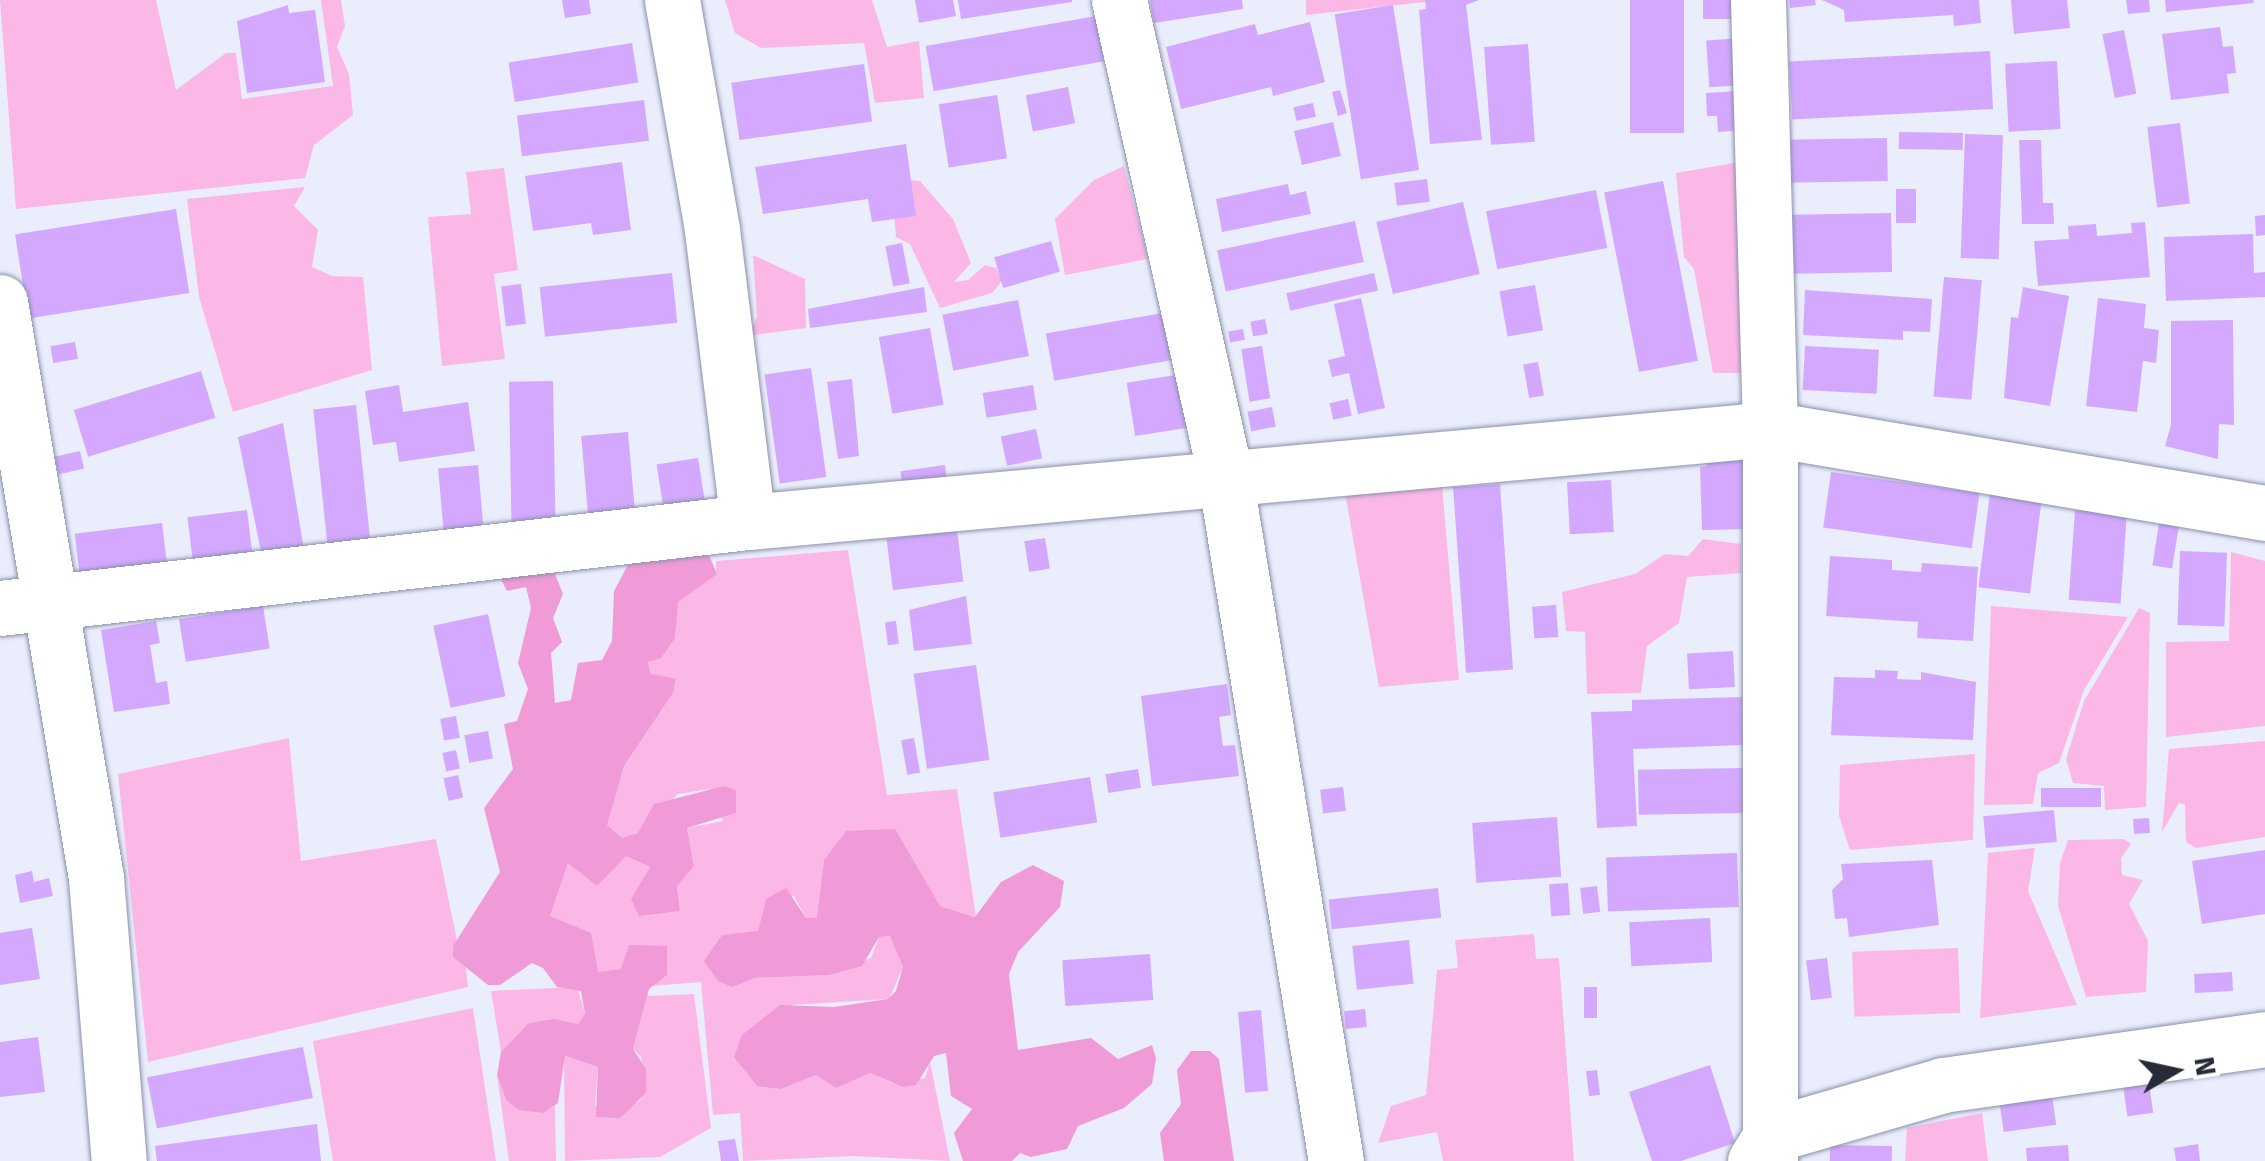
<!DOCTYPE html>
<html>
<head>
<meta charset="utf-8">
<style>
  body { margin:0 }
  #map { position:relative; width:2265px; height:1161px; overflow:hidden; background:#eaedfb; font-family:"Fira Sans",sans-serif }
  div>[style] { position:absolute }
  .green>* { inset:0; background:#fbb8e7; transform-origin:0 0 }
  .forest>* { inset:0; background:#f09ad7 }
  .building>* { inset:0; background:#d4a8ff; transform-origin:0 0 }
  .roads { filter:drop-shadow(0 0 2px #8990af) drop-shadow(0 0 2px #8990af) }
  .minor>* { height:55px; margin:-27.5px; padding:0 27.5px; transform-origin:27.5px; border-radius:27.5px; background:#fff }
  span { translate:-50% -50%; white-space:nowrap; text-align:center; line-height:1.15; -webkit-text-stroke:9px #fff; paint-order:stroke }
  .north { position:absolute; left:2125px; top:1021px; width:100px; height:100px; -webkit-text-stroke:8px #fff; paint-order:stroke; rotate:81deg; font-size:28px; font-weight:700; line-height:40px; text-align:center; color:#282b37 }
  .north::after { content:''; display:block; margin:auto; width:35px; height:45px; background:#282b37; clip-path:polygon(50% 0,100% 100%,50% 72%,0 100%) }
</style>
</head>
<body>
<div id="map">
  <div class="green">
    <i style="clip-path:polygon(0 0,156px 0,176px 90px,226px 53px,236px 53px,242px 99px,333px 86px,321px 0,341px 0,345px 26px,337px 47px,349px 74px,353px 115px,314px 145px,305px 178px,16px 209px)"></i>
    <i style="clip-path:polygon(725px 0,872px 0,887px 47px,919px 41px,924px 98px,875px 103px,864px 43px,761px 48px,735px 33px)"></i>
    <i style="clip-path:polygon(1306px 0,1443px 0,1306px 15px)"></i>
    <i style="clip-path:polygon(1746px 161px,1751px 373px,1713px 373px,1694px 269px,1684px 257px,1676px 173px)"></i>
    <i style="clip-path:polygon(1124px 166px,1148px 259px,1065px 275px,1055px 219px,1094px 180px)"></i>
    <i style="clip-path:polygon(504px 168px,518px 270px,494px 274px,505px 359px,442px 366px,428px 217px,471px 214px,466px 172px)"></i>
    <i style="clip-path:polygon(909px 180px,920px 181px,953px 219px,971px 263px,954px 282px,968px 280px,985px 265px,996px 268px,1002px 281px,992px 293px,940px 308px,910px 244px,896px 237px,894px 212px)"></i>
    <i style="clip-path:polygon(305px 187px,294px 206px,318px 230px,312px 267px,332px 276px,363px 277px,372px 370px,233px 412px,199px 297px,187px 199px)"></i>
    <i style="clip-path:polygon(753px 255px,805px 279px,806px 328px,748px 336px,757px 317px)"></i>
    <i style="clip-path:polygon(1441px 474px,1459px 680px,1379px 687px,1344px 487px)"></i>
    <i style="clip-path:polygon(1703px 539px,1741px 544px,1741px 573px,1687px 577px,1679px 623px,1647px 646px,1641px 693px,1587px 694px,1585px 632px,1566px 631px,1562px 592px,1635px 574px,1665px 554px,1688px 556px)"></i>
    <i style="clip-path:polygon(848px 550px,887px 795px,957px 789px,976px 917px,940px 906px,900px 841px,884px 832px,846px 831px,824px 861px,818px 919px,806px 918px,794px 896px,766px 899px,758px 932px,722px 935px,705px 961px,753px 978px,829px 975px,871px 958px,879px 937px,891px 936px,903px 967px,889px 999px,791px 1005px,781px 1089px,816px 1075px,870px 1073px,892px 1083px,925px 1078px,930px 1062px,950px 1161px,853px 1156px,743px 1161px,740px 1113px,713px 1115px,701px 982px,652px 986px,657px 980px,621px 969px,597px 973px,550px 916px,568px 862px,626px 856px,650px 867px,632px 899px,680px 911px,677px 886px,694px 865px,687px 828px,723px 821px,710px 789px,678px 794px,638px 833px,621px 839px,606px 825px,624px 766px,673px 693px,651px 674px,648px 661px,675px 638px,677px 602px,716px 574px,716px 561px)"></i>
    <i style="clip-path:polygon(2231px 552px,2265px 561px,2265px 726px,2166px 737px,2166px 642px,2229px 641px)"></i>
    <i style="clip-path:polygon(1991px 606px,2128px 617px,2084px 690px,2059px 763px,2038px 773px,2033px 804px,1984px 805px)"></i>
    <i style="clip-path:polygon(2139px 608px,2150px 613px,2146px 807px,2105px 810px,2104px 786px,2073px 783px,2066px 759px,2084px 701px)"></i>
    <i style="clip-path:polygon(289px 738px,301px 861px,436px 839px,457px 940px,453px 946px,465px 961px,468px 987px,148px 1062px,118px 774px)"></i>
    <i style="clip-path:polygon(2265px 741px,2265px 837px,2196px 848px,2186px 842px,2185px 805px,2179px 803px,2162px 832px,2169px 749px)"></i>
    <i style="clip-path:polygon(1975px 754px,1973px 840px,1850px 850px,1839px 816px,1840px 765px)"></i>
    <i style="clip-path:polygon(2124px 839px,2131px 844px,2121px 858px,2122px 875px,2143px 880px,2129px 904px,2148px 941px,2146px 992px,2086px 997px,2058px 906px,2060px 863px,2068px 840px)"></i>
    <i style="clip-path:polygon(2035px 848px,2028px 891px,2077px 1005px,1980px 1018px,1988px 853px)"></i>
    <i style="clip-path:polygon(1534px 934px,1536px 959px,1559px 958px,1574px 1161px,1443px 1161px,1437px 1132px,1378px 1143px,1391px 1106px,1426px 1095px,1437px 970px,1458px 968px,1455px 940px)"></i>
    <i style="left:1958px;top:948px;width:65px;height:106px;rotate:88deg"></i>
    <i style="clip-path:polygon(577px 987px,585px 1014px,578px 1025px,554px 1019px,530px 1023px,501px 1052px,491px 991px)"></i>
    <i style="clip-path:polygon(694px 994px,711px 1128px,660px 1157px,565px 1161px,564px 1056px,598px 1067px,595px 1106px,638px 1102px,646px 1093px,641px 1057px,633px 1049px,647px 996px)"></i>
    <i style="clip-path:polygon(473px 1008px,496px 1161px,333px 1161px,313px 1041px)"></i>
    <i style="clip-path:polygon(497px 1075px,506px 1100px,544px 1113px,555px 1106px,556px 1161px,509px 1161px)"></i>
    <i style="clip-path:polygon(1982px 1113px,1988px 1161px,1905px 1161px,1907px 1128px)"></i>
  </div>
  <div class="forest">
    <i style="clip-path:polygon(708px 553px,717px 574px,678px 602px,675px 638px,661px 658px,648px 662px,651px 674px,676px 679px,673px 693px,624px 766px,607px 825px,622px 838px,638px 833px,654px 804px,724px 786px,736px 790px,736px 813px,687px 828px,694px 866px,677px 886px,680px 911px,639px 916px,631px 899px,650px 867px,626px 856px,597px 886px,568px 863px,550px 916px,591px 933px,598px 972px,621px 969px,629px 945px,667px 946px,667px 975px,649px 989px,633px 1049px,646px 1069px,646px 1093px,620px 1118px,596px 1117px,598px 1067px,565px 1056px,558px 1103px,544px 1113px,519px 1110px,506px 1100px,497px 1075px,501px 1052px,529px 1023px,554px 1019px,578px 1024px,585px 1014px,581px 991px,557px 987px,543px 968px,532px 963px,500px 985px,488px 985px,453px 957px,453px 946px,500px 872px,484px 808px,513px 769px,504px 724px,517px 721px,528px 689px,518px 663px,531px 608px,526px 587px,507px 591px,498px 574px,553px 569px,563px 594px,553px 618px,562px 642px,551px 653px,555px 703px,571px 700px,578px 663px,602px 660px,612px 641px,614px 591px,630px 561px)"></i>
    <i style="clip-path:polygon(895px 829px,940px 906px,975px 917px,1001px 882px,1033px 865px,1064px 881px,1060px 907px,1018px 952px,1009px 974px,1018px 1050px,1091px 1038px,1118px 1059px,1152px 1045px,1156px 1058px,1152px 1084px,1124px 1108px,1078px 1126px,1067px 1149px,1031px 1157px,1020px 1153px,1012px 1161px,963px 1161px,954px 1133px,972px 1109px,951px 1096px,946px 1053px,934px 1056px,916px 1085px,903px 1087px,870px 1073px,836px 1088px,816px 1075px,781px 1089px,757px 1086px,734px 1057px,742px 1035px,780px 1005px,834px 1007px,888px 999px,896px 991px,903px 967px,890px 936px,879px 937px,862px 966px,829px 975px,754px 978px,732px 987px,718px 981px,704px 961px,722px 935px,758px 931px,766px 899px,786px 888px,806px 918px,817px 918px,824px 860px,846px 831px)"></i>
    <i style="clip-path:polygon(1191px 1051px,1210px 1051px,1219px 1059px,1234px 1161px,1164px 1161px,1160px 1133px,1181px 1104px,1177px 1070px)"></i>
  </div>
  <div class="building">
    <i style="clip-path:polygon(562px 0,589px 0,591px 14px,565px 18px)"></i>
    <i style="clip-path:polygon(915px 0,953px 0,956px 16px,919px 23px)"></i>
    <i style="clip-path:polygon(958px 0,1072px 0,1072px 2px,961px 19px)"></i>
    <i style="clip-path:polygon(1150px 0,1242px 0,1243px 9px,1154px 23px)"></i>
    <i style="clip-path:polygon(1425px 0,1479px 0,1466px 5px,1482px 140px,1430px 144px,1419px 10px,1426px 9px)"></i>
    <i style="left:1630px;top:0;width:54px;height:133px"></i>
    <i style="left:1703px;top:0;width:33px;height:19px"></i>
    <i style="clip-path:polygon(1789px 0,1815px 0,1816px 5px,1790px 8px)"></i>
    <i style="clip-path:polygon(1822px 0,1979px 0,1981px 23px,1954px 26px,1953px 15px,1845px 22px,1844px 10px)"></i>
    <i style="clip-path:polygon(2011px 0,2067px 0,2070px 28px,2014px 34px)"></i>
    <i style="clip-path:polygon(2126px 0,2149px 0,2150px 12px,2128px 14px)"></i>
    <i style="clip-path:polygon(2165px 0,2253px 0,2254px 3px,2166px 12px)"></i>
    <i style="clip-path:polygon(288px 5px,289px 13px,315px 10px,325px 82px,247px 93px,237px 21px)"></i>
    <i style="left:1393px;top:5px;width:167px;height:59px;rotate:81deg"></i>
    <i style="left:1096px;top:16px;width:46px;height:173px;rotate:80deg"></i>
    <i style="clip-path:polygon(1310px 22px,1325px 82px,1273px 96px,1271px 87px,1181px 109px,1166px 47px,1255px 24px,1258px 35px)"></i>
    <i style="clip-path:polygon(2220px 27px,2223px 47px,2233px 46px,2236px 73px,2227px 74px,2229px 93px,2171px 100px,2162px 34px)"></i>
    <i style="left:2124px;top:30px;width:65px;height:22px;rotate:79deg"></i>
    <i style="left:1741px;top:38px;width:47px;height:35px;rotate:86deg"></i>
    <i style="left:632px;top:43px;width:40px;height:125px;rotate:81deg"></i>
    <i style="left:1528px;top:44px;width:98px;height:44px;rotate:86deg"></i>
    <i style="left:1990px;top:51px;width:58px;height:201px;rotate:87deg"></i>
    <i style="left:2057px;top:61px;width:68px;height:52px;rotate:87deg"></i>
    <i style="left:864px;top:64px;width:58px;height:134px;rotate:82deg"></i>
    <i style="left:1068px;top:87px;width:37px;height:43px;rotate:79deg"></i>
    <i style="clip-path:polygon(1340px 90px,1347px 113px,1338px 116px,1332px 92px)"></i>
    <i style="clip-path:polygon(1740px 91px,1742px 130px,1718px 132px,1717px 116px,1707px 116px,1706px 93px)"></i>
    <i style="left:997px;top:95px;width:64px;height:59px;rotate:81deg"></i>
    <i style="left:644px;top:100px;width:41px;height:128px;rotate:83deg"></i>
    <i style="left:1313px;top:103px;width:14px;height:20px;rotate:78deg"></i>
    <i style="left:1333px;top:122px;width:35px;height:40px;rotate:77deg"></i>
    <i style="left:2180px;top:123px;width:81px;height:33px;rotate:83deg"></i>
    <i style="left:1899px;top:132px;width:64px;height:17px;rotate:1deg"></i>
    <i style="left:1965px;top:134px;width:38px;height:124px;rotate:2deg"></i>
    <i style="left:1887px;top:138px;width:43px;height:101px;rotate:89deg"></i>
    <i style="clip-path:polygon(2019px 140px,2041px 140px,2043px 203px,2053px 203px,2054px 224px,2022px 224px)"></i>
    <i style="clip-path:polygon(906px 144px,916px 216px,872px 222px,868px 199px,763px 214px,755px 167px)"></i>
    <i style="clip-path:polygon(622px 162px,631px 230px,593px 235px,591px 223px,533px 231px,525px 176px)"></i>
    <i style="left:1427px;top:179px;width:23px;height:33px;rotate:83deg"></i>
    <i style="left:1663px;top:181px;width:183px;height:60px;rotate:79deg"></i>
    <i style="clip-path:polygon(1288px 184px,1290px 195px,1306px 191px,1311px 214px,1222px 232px,1216px 199px)"></i>
    <i style="left:1896px;top:189px;width:20px;height:34px"></i>
    <i style="left:1596px;top:190px;width:59px;height:112px;rotate:79deg"></i>
    <i style="left:1463px;top:202px;width:74px;height:89px;rotate:77deg"></i>
    <i style="left:176px;top:209px;width:85px;height:163px;rotate:81deg"></i>
    <i style="left:1891px;top:213px;width:59px;height:99px;rotate:89deg"></i>
    <i style="clip-path:polygon(2265px 215px,2265px 235px,2256px 236px,2255px 216px)"></i>
    <i style="left:1355px;top:221px;width:42px;height:141px;rotate:78deg"></i>
    <i style="clip-path:polygon(2145px 222px,2150px 277px,2038px 286px,2034px 241px,2069px 239px,2068px 226px,2096px 224px,2097px 236px,2132px 233px,2131px 223px)"></i>
    <i style="clip-path:polygon(2253px 234px,2254px 273px,2265px 272px,2265px 297px,2166px 301px,2164px 237px)"></i>
    <i style="left:1051px;top:241px;width:32px;height:59px;rotate:74deg"></i>
    <i style="left:902px;top:243px;width:41px;height:17px;rotate:79deg"></i>
    <i style="left:672px;top:273px;width:50px;height:133px;rotate:84deg"></i>
    <i style="left:1374px;top:273px;width:18px;height:90px;rotate:77deg"></i>
    <i style="left:1944px;top:277px;width:38px;height:120px;rotate:5deg"></i>
    <i style="left:521px;top:284px;width:40px;height:20px;rotate:83deg"></i>
    <i style="left:1535px;top:285px;width:46px;height:36px;rotate:80deg"></i>
    <i style="clip-path:polygon(924px 287px,927px 312px,810px 328px,808px 309px)"></i>
    <i style="clip-path:polygon(2023px 287px,2069px 296px,2050px 406px,2004px 398px,2011px 317px,2018px 318px)"></i>
    <i style="clip-path:polygon(1805px 290px,1932px 299px,1930px 332px,1903px 331px,1903px 340px,1803px 335px)"></i>
    <i style="clip-path:polygon(1361px 298px,1385px 408px,1358px 414px,1349px 373px,1332px 377px,1328px 360px,1345px 356px,1334px 304px)"></i>
    <i style="clip-path:polygon(2098px 298px,2146px 304px,2144px 328px,2159px 330px,2156px 363px,2143px 361px,2137px 412px,2086px 406px)"></i>
    <i style="left:1018px;top:300px;width:57px;height:77px;rotate:79deg"></i>
    <i style="left:1168px;top:312px;width:48px;height:124px;rotate:80deg"></i>
    <i style="left:1265px;top:319px;width:15px;height:15px;rotate:79deg"></i>
    <i style="clip-path:polygon(2233px 320px,2234px 425px,2219px 424px,2218px 459px,2165px 446px,2171px 425px,2171px 321px)"></i>
    <i style="left:930px;top:328px;width:78px;height:52px;rotate:80deg"></i>
    <i style="left:1243px;top:329px;width:11px;height:15px;rotate:80deg"></i>
    <i style="left:75px;top:342px;width:17px;height:25px;rotate:80deg"></i>
    <i style="left:1262px;top:346px;width:53px;height:21px;rotate:81deg"></i>
    <i style="left:1805px;top:346px;width:74px;height:44px;rotate:3deg"></i>
    <i style="left:1538px;top:362px;width:34px;height:15px;rotate:80deg"></i>
    <i style="left:811px;top:368px;width:110px;height:47px;rotate:82deg"></i>
    <i style="left:201px;top:371px;width:49px;height:133px;rotate:73deg"></i>
    <i style="left:1182px;top:374px;width:54px;height:56px;rotate:81deg"></i>
    <i style="clip-path:polygon(852px 379px,859px 456px,838px 459px,827px 382px)"></i>
    <i style="left:553px;top:381px;width:144px;height:44px;rotate:89deg"></i>
    <i style="clip-path:polygon(399px 385px,403px 412px,468px 402px,475px 451px,399px 462px,396px 442px,373px 445px,365px 391px)"></i>
    <i style="left:1033px;top:385px;width:25px;height:51px;rotate:81deg"></i>
    <i style="left:1348px;top:399px;width:17px;height:19px;rotate:77deg"></i>
    <i style="left:356px;top:405px;width:147px;height:43px;rotate:84deg"></i>
    <i style="left:1272px;top:407px;width:20px;height:25px;rotate:79deg"></i>
    <i style="clip-path:polygon(283px 423px,306px 562px,264px 567px,238px 437px)"></i>
    <i style="left:1036px;top:429px;width:30px;height:36px;rotate:78deg"></i>
    <i style="left:628px;top:432px;width:83px;height:47px;rotate:85deg"></i>
    <i style="left:80px;top:451px;width:18px;height:26px;rotate:77deg"></i>
    <i style="clip-path:polygon(1750px 454px,1752px 529px,1702px 530px,1700px 467px,1707px 466px,1706px 455px)"></i>
    <i style="left:698px;top:458px;width:54px;height:42px;rotate:81deg"></i>
    <i style="left:478px;top:465px;width:78px;height:40px;rotate:85deg"></i>
    <i style="left:945px;top:465px;width:21px;height:45px;rotate:82deg"></i>
    <i style="left:1831px;top:472px;width:150px;height:56px;rotate:8deg"></i>
    <i style="left:1611px;top:480px;width:52px;height:44px;rotate:87deg"></i>
    <i style="left:1500px;top:484px;width:186px;height:47px;rotate:86deg"></i>
    <i style="left:1991px;top:485px;width:52px;height:103px;rotate:7deg"></i>
    <i style="left:247px;top:510px;width:57px;height:60px;rotate:83deg"></i>
    <i style="left:2075px;top:510px;width:52px;height:90px;rotate:4deg"></i>
    <i style="left:2160px;top:517px;width:20px;height:49px;rotate:9deg"></i>
    <i style="left:162px;top:523px;width:50px;height:88px;rotate:83deg"></i>
    <i style="left:957px;top:530px;width:52px;height:71px;rotate:83deg"></i>
    <i style="left:1045px;top:538px;width:31px;height:21px;rotate:81deg"></i>
    <i style="left:2180px;top:551px;width:47px;height:74px;rotate:2deg"></i>
    <i style="clip-path:polygon(1830px 556px,1892px 560px,1892px 570px,1921px 572px,1922px 563px,1978px 567px,1973px 641px,1917px 638px,1918px 622px,1826px 616px)"></i>
    <i style="clip-path:polygon(966px 596px,972px 644px,914px 651px,909px 610px)"></i>
    <i style="left:1556px;top:605px;width:32px;height:24px;rotate:86deg"></i>
    <i style="left:263px;top:606px;width:43px;height:85px;rotate:81deg"></i>
    <i style="left:488px;top:614px;width:84px;height:56px;rotate:78deg"></i>
    <i style="clip-path:polygon(156px 621px,160px 643px,150px 645px,156px 683px,167px 681px,170px 704px,114px 712px,101px 630px)"></i>
    <i style="left:896px;top:621px;width:23px;height:11px;rotate:83deg"></i>
    <i style="left:1733px;top:651px;width:36px;height:46px;rotate:87deg"></i>
    <i style="left:976px;top:665px;width:96px;height:63px;rotate:82deg"></i>
    <i style="clip-path:polygon(1875px 670px,1898px 671px,1897px 679px,1921px 680px,1921px 672px,1976px 682px,1973px 740px,1831px 735px,1834px 677px,1875px 678px)"></i>
    <i style="clip-path:polygon(1227px 684px,1231px 715px,1219px 717px,1223px 746px,1235px 745px,1239px 776px,1152px 786px,1141px 696px)"></i>
    <i style="clip-path:polygon(1742px 697px,1743px 745px,1633px 749px,1637px 826px,1597px 828px,1591px 712px,1632px 711px,1632px 700px)"></i>
    <i style="left:456px;top:716px;width:22px;height:16px;rotate:80deg"></i>
    <i style="left:488px;top:731px;width:28px;height:24px;rotate:80deg"></i>
    <i style="left:914px;top:738px;width:35px;height:13px;rotate:80deg"></i>
    <i style="left:456px;top:750px;width:19px;height:14px;rotate:78deg"></i>
    <i style="left:1743px;top:768px;width:45px;height:105px;rotate:89deg"></i>
    <i style="left:1138px;top:769px;width:19px;height:33px;rotate:81deg"></i>
    <i style="left:458px;top:775px;width:23px;height:15px;rotate:77deg"></i>
    <i style="left:1090px;top:777px;width:46px;height:98px;rotate:81deg"></i>
    <i style="left:1343px;top:787px;width:24px;height:23px;rotate:83deg"></i>
    <i style="left:2041px;top:788px;width:60px;height:19px"></i>
    <i style="left:2054px;top:810px;width:32px;height:71px;rotate:85deg"></i>
    <i style="left:1557px;top:817px;width:60px;height:85px;rotate:86deg"></i>
    <i style="left:2149px;top:818px;width:15px;height:16px;rotate:86deg"></i>
    <i style="clip-path:polygon(2265px 850px,2265px 914px,2202px 924px,2192px 861px)"></i>
    <i style="left:1737px;top:853px;width:54px;height:131px;rotate:88deg"></i>
    <i style="clip-path:polygon(1932px 860px,1939px 925px,1849px 937px,1847px 918px,1835px 919px,1832px 890px,1843px 879px,1841px 864px)"></i>
    <i style="clip-path:polygon(32px 871px,34px 882px,49px 878px,53px 896px,20px 903px,15px 875px)"></i>
    <i style="left:1568px;top:883px;width:32px;height:19px;rotate:86deg"></i>
    <i style="left:1597px;top:886px;width:26px;height:17px;rotate:83deg"></i>
    <i style="left:1438px;top:888px;width:30px;height:110px;rotate:84deg"></i>
    <i style="left:1710px;top:918px;width:44px;height:81px;rotate:87deg"></i>
    <i style="clip-path:polygon(32px 928px,40px 979px,0 985px,0 933px)"></i>
    <i style="left:1409px;top:940px;width:44px;height:57px;rotate:84deg"></i>
    <i style="left:1150px;top:954px;width:46px;height:88px;rotate:86deg"></i>
    <i style="left:1827px;top:958px;width:40px;height:21px;rotate:83deg"></i>
    <i style="left:2232px;top:972px;width:19px;height:38px;rotate:87deg"></i>
    <i style="left:1584px;top:987px;width:13px;height:31px"></i>
    <i style="left:1365px;top:1009px;width:18px;height:21px;rotate:84deg"></i>
    <i style="left:1261px;top:1010px;width:81px;height:23px;rotate:85deg"></i>
    <i style="clip-path:polygon(38px 1037px,45px 1092px,0 1097px,0 1042px)"></i>
    <i style="left:303px;top:1047px;width:52px;height:159px;rotate:79deg"></i>
    <i style="clip-path:polygon(1710px 1065px,1735px 1143px,1681px 1161px,1652px 1161px,1629px 1092px)"></i>
    <i style="left:1597px;top:1070px;width:25px;height:11px;rotate:83deg"></i>
    <i style="left:2149px;top:1083px;width:30px;height:26px;rotate:82deg"></i>
    <i style="left:2052px;top:1095px;width:30px;height:53px;rotate:82deg"></i>
    <i style="clip-path:polygon(317px 1124px,321px 1161px,157px 1161px,155px 1146px)"></i>
    <i style="clip-path:polygon(735px 1139px,739px 1161px,721px 1161px,718px 1141px)"></i>
    <i style="clip-path:polygon(2198px 1144px,2200px 1161px,2176px 1161px,2174px 1148px)"></i>
    <i style="left:1830px;top:1145px;width:62px;height:16px;rotate:1deg"></i>
    <i style="left:2068px;top:1145px;width:16px;height:42px;rotate:86deg"></i>
  </div>
  <div class="roads">
    <div class="minor">
      <i style="left:672px;top:0;width:233px;rotate:80.1deg"></i>
      <i style="left:712px;top:230px;width:294px;rotate:83deg"></i>
      <i style="left:1119px;top:0;width:488px;rotate:77.4deg"></i>
      <i style="left:1225px;top:476px;width:694px;rotate:80.8deg"></i>
      <i style="left:1758px;top:0;width:429px;rotate:88.4deg"></i>
      <i style="left:1770px;top:429px;width:732px;rotate:90deg"></i>
      <i style="left:0;top:302px;width:584px;rotate:80.54deg"></i>
      <i style="left:96px;top:878px;width:284px;rotate:85.4deg"></i>
      <i style="left:0;top:608px;width:753px;rotate:-6.56deg"></i>
      <i style="left:748px;top:522px;width:1026px;rotate:-5.2deg"></i>
      <i style="left:1770px;top:429px;width:502px;rotate:9.63deg"></i>
      <i style="left:1755px;top:1161px;width:31px;rotate:-58deg"></i>
      <i style="left:1771px;top:1135px;width:179px;rotate:-16.2deg"></i>
      <i style="left:1943px;top:1085px;width:325px;rotate:-8.1deg"></i>
    </div>
  </div>
  <div class="north">N</div>
</div>
</body>
</html>
